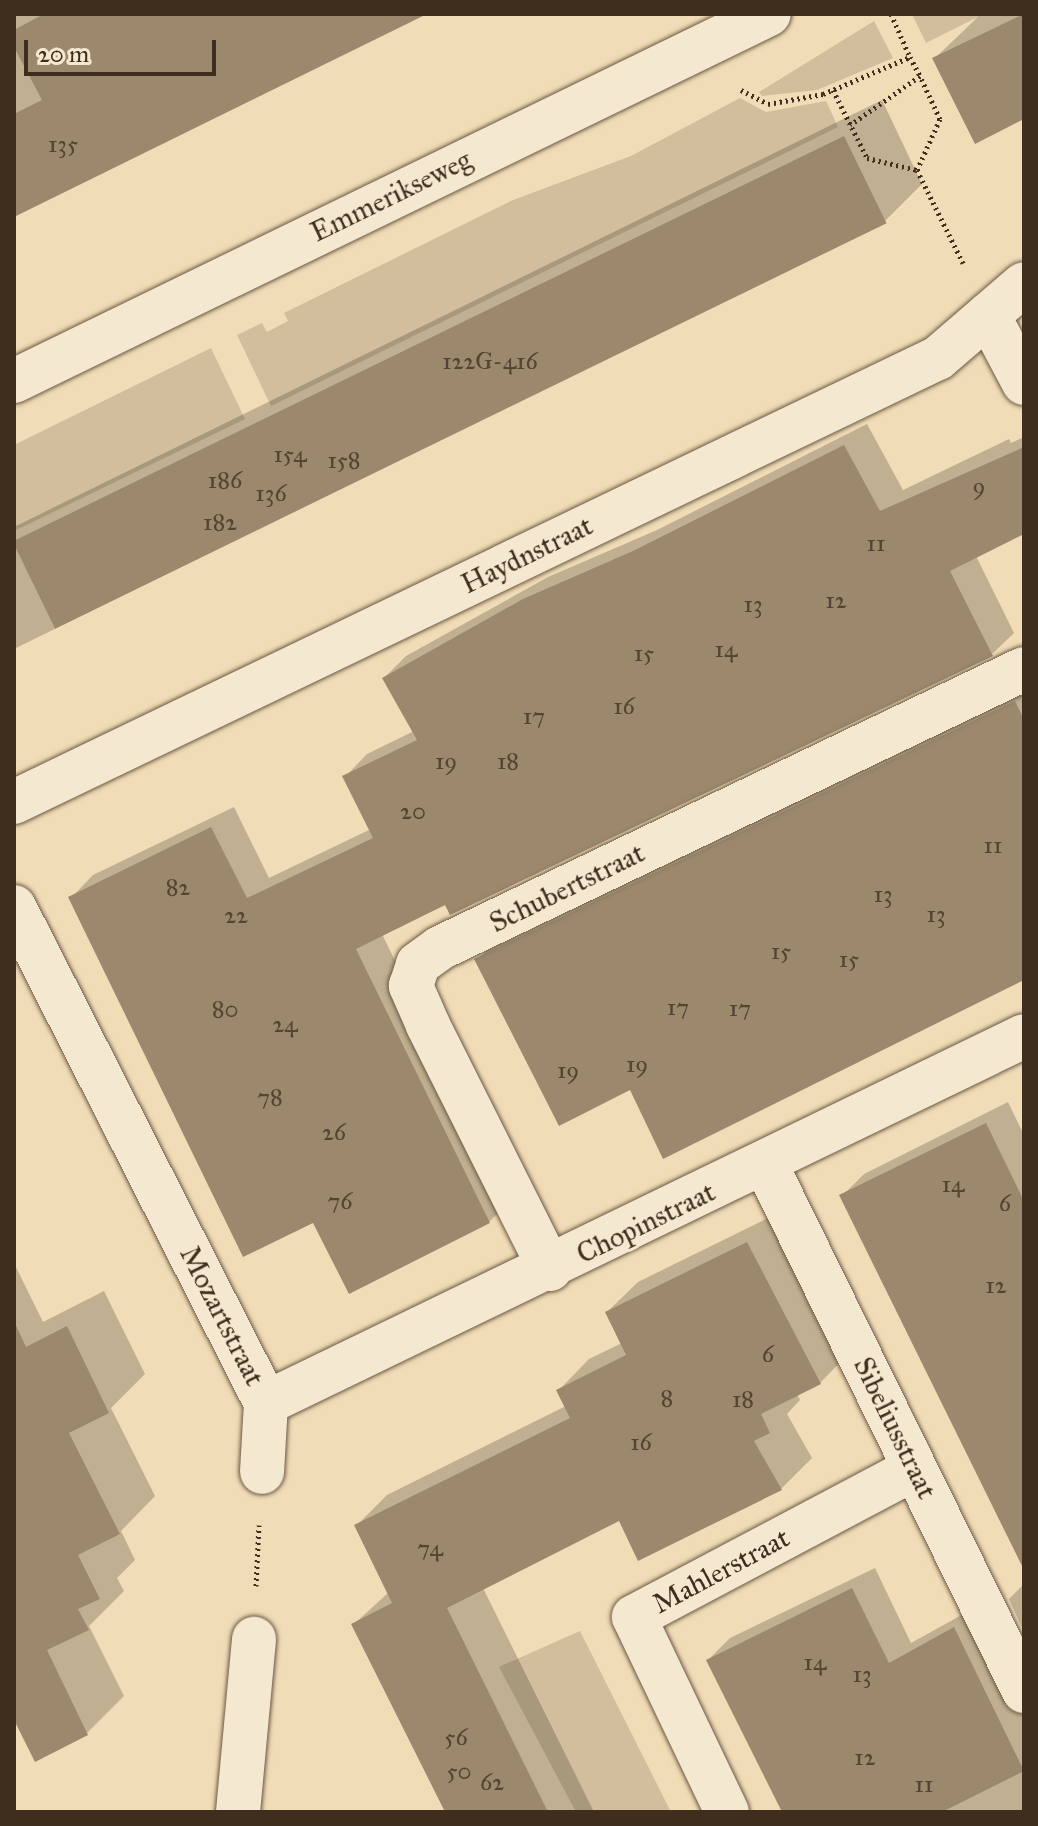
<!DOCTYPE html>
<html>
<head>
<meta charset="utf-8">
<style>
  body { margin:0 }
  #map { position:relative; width:1038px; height:1826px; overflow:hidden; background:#f0dcb6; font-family:"IM FELL Great Primer",serif }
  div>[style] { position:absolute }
  .green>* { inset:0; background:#d2be9c }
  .shadow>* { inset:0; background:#0003 }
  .building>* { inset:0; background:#9b886d; transform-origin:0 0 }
  .path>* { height:5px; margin-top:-2.5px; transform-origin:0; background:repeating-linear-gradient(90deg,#3f2d1e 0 2px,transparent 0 6px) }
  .roads { filter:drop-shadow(0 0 2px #6b5944) drop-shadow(0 0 2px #6b5944) }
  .minor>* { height:44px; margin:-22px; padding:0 22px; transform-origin:22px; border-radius:22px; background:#f5e8d0 }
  span { translate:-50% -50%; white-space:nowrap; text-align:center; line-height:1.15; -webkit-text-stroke:6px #f5e8d0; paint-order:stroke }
  .number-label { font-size:24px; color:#564432 }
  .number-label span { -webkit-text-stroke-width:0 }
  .street-label { font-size:28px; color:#3f2d1e }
  .frame { position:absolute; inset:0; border:16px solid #3f2d1e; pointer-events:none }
  .scale { position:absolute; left:24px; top:40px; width:192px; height:36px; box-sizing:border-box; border:4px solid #3f2d1e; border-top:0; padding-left:10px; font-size:24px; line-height:28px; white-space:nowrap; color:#3f2d1e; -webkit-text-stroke:6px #f5e8d0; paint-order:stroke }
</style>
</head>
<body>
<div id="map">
  <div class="green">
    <i style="clip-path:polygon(912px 14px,984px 14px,926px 43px)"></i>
    <i style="clip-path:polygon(874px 21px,893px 58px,817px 90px,762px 96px,759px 92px)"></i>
    <i style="clip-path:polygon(740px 98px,766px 112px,826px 101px,838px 127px,271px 406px,237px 335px,262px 323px,267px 332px,288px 321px,284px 313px,513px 200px,631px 156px)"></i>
    <i style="clip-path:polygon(211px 348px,245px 419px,14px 531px,14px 445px)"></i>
    <i style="clip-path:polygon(580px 1631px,671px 1812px,576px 1812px,499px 1667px)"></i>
  </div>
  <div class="shadow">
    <i style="clip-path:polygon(14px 14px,424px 14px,14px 215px)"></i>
    <i style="clip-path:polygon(981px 14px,1024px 14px,1024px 117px,934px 59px)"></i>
    <i style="clip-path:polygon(882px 100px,922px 184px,885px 221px,14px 649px,14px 527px)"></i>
    <i style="clip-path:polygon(867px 424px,903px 490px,1009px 439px,1011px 443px,1024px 437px,1024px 531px,976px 556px,1014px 633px,991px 655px,382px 934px,511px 1200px,489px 1222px,314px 1221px,71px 898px,93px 875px,234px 807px,269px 878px,371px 829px,345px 777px,367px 754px,414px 731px,384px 678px,406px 656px,548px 577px,657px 530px)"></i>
    <i style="clip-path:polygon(1024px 687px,1024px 977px,631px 1088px,477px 960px,499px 938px)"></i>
    <i style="clip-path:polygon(1008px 1102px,1024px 1135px,1024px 1566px,842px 1196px,864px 1174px)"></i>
    <i style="clip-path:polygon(778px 1213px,850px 1352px,820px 1383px,797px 1394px,800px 1400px,787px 1414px,812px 1458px,781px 1489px,639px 1559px,620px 1518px,483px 1588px,594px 1812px,447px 1812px,353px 1625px,389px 1592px,356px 1526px,387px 1495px,566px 1406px,559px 1390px,589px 1359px,622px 1343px,607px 1312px,638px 1282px)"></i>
    <i style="clip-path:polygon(14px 1263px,43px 1322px,104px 1291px,145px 1374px,111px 1408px,155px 1496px,121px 1531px,135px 1560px,117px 1578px,124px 1591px,89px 1626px,124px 1696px,87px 1733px,36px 1759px,14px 1716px)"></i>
    <i style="clip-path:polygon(875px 1568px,911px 1643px,985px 1602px,1024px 1675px,1024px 1812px,783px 1812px,708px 1660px,730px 1638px)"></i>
    <i style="clip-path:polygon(1024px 1584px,1024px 1632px,1009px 1599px)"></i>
  </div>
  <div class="building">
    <i style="clip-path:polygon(44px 14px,427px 14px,14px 217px,14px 114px,42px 100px,14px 47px,14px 30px)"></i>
    <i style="clip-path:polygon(1024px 14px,1024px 119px,975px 144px,932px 58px)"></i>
    <i style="left:844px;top:136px;width:97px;height:925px;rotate:64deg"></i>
    <i style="clip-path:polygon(844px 445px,880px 511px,1024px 447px,1024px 534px,950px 571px,993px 656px,450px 915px,445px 905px,356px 949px,490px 1223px,349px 1294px,313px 1223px,243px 1257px,68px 897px,211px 827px,247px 898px,373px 838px,342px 776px,417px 740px,382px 678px,523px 599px,633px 551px)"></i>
    <i style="clip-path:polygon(1015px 701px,1024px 720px,1024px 980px,663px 1159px,630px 1090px,559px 1126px,474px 959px)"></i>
    <i style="clip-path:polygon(986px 1123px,1024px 1201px,1024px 1570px,839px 1195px)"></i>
    <i style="clip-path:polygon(747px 1242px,821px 1384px,761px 1414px,770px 1433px,754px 1441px,782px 1490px,638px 1561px,619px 1521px,447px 1608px,548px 1812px,445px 1812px,351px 1624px,392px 1603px,354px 1525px,570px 1418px,556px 1390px,626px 1355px,605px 1312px)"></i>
    <i style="clip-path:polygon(14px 1321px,26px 1347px,67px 1326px,109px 1413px,69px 1433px,120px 1534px,78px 1555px,100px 1599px,78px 1609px,89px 1630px,47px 1650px,88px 1735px,35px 1762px,14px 1720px)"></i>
    <i style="clip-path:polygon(852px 1588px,889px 1663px,954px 1627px,1024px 1771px,942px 1812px,782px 1812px,706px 1660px)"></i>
  </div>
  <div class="path">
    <i style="left:891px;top:14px;width:47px;rotate:66.2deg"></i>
    <i style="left:741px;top:90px;width:30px;rotate:27deg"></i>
    <i style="left:768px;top:104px;width:56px;rotate:-10.3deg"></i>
    <i style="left:823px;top:94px;width:95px;rotate:-23deg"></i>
    <i style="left:910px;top:57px;width:21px;rotate:62deg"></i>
    <i style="left:920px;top:76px;width:85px;rotate:145deg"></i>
    <i style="left:833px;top:90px;width:76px;rotate:63.4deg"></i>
    <i style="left:867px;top:158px;width:51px;rotate:13.5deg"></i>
    <i style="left:917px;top:170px;width:104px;rotate:63.7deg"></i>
    <i style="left:917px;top:170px;width:56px;rotate:-65.7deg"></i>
    <i style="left:940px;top:119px;width:47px;rotate:-114.9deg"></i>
    <i style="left:256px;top:1586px;width:61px;rotate:-87.2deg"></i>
  </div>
  <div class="roads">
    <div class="minor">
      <i style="left:988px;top:315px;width:77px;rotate:62.1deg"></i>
      <i style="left:14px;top:381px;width:839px;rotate:-25.92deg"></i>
      <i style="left:14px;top:802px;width:1025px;rotate:-25.67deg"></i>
      <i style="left:938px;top:358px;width:113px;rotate:-40.7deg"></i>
      <i style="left:14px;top:907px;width:556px;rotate:63.07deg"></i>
      <i style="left:266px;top:1403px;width:69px;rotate:93.3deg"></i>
      <i style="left:766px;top:1165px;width:586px;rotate:63.87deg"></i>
      <i style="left:550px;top:1269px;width:273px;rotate:-116.6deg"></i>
      <i style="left:428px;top:1025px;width:43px;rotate:-113.6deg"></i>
      <i style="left:411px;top:986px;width:23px;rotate:-72deg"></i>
      <i style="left:418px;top:964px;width:27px;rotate:-36deg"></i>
      <i style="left:440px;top:948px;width:647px;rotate:-25.54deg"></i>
      <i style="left:266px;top:1403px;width:842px;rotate:-25.83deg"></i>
      <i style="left:238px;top:1812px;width:174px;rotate:-84.7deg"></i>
      <i style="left:727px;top:1812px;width:216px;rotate:-115.5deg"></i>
      <i style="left:634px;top:1617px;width:317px;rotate:-27.9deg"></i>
    </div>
  </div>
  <div class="number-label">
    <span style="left:63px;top:145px">135</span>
    <span style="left:490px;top:362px">122G-416</span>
    <span style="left:290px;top:455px">154</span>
    <span style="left:344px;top:461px">158</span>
    <span style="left:225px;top:481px">186</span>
    <span style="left:979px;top:487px">9</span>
    <span style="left:271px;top:494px">136</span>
    <span style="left:220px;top:523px">182</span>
    <span style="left:876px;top:544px">11</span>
    <span style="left:836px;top:601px">12</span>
    <span style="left:753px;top:605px">13</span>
    <span style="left:726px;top:650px">14</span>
    <span style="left:644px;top:654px">15</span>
    <span style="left:624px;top:707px">16</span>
    <span style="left:534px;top:717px">17</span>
    <span style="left:446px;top:762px">19</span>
    <span style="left:508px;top:762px">18</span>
    <span style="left:413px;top:812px">20</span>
    <span style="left:993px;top:846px">11</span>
    <span style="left:178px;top:888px">82</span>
    <span style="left:883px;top:895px">13</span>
    <span style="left:936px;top:915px">13</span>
    <span style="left:236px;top:916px">22</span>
    <span style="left:781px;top:952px">15</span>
    <span style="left:849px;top:960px">15</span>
    <span style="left:678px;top:1008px">17</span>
    <span style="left:740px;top:1009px">17</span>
    <span style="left:225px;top:1010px">80</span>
    <span style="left:285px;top:1025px">24</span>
    <span style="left:637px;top:1065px">19</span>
    <span style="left:568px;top:1071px">19</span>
    <span style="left:270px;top:1098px">78</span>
    <span style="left:334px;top:1133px">26</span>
    <span style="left:953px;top:1185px">14</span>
    <span style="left:340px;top:1202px">76</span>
    <span style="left:1005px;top:1204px">6</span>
    <span style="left:996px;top:1286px">12</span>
    <span style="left:768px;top:1355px">6</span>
    <span style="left:667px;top:1399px">8</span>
    <span style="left:743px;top:1400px">18</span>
    <span style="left:641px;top:1443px">16</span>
    <span style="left:430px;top:1549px">74</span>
    <span style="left:815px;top:1663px">14</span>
    <span style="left:862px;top:1675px">13</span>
    <span style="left:456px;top:1738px">56</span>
    <span style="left:865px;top:1758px">12</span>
    <span style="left:459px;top:1772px">50</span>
    <span style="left:492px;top:1783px">62</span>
    <span style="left:924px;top:1785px">11</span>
  </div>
  <div class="street-label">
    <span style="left:391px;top:196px;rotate:-26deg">Emmerikseweg</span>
    <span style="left:527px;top:555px;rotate:-26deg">Haydnstraat</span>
    <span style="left:567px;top:888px;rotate:-26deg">Schubertstraat</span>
    <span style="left:646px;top:1223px;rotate:-26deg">Chopinstraat</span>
    <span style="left:222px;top:1316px;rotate:63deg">Mozartstraat</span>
    <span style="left:895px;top:1428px;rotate:64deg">Sibeliusstraat</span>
    <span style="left:721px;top:1571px;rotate:-28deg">Mahlerstraat</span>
  </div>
  <div class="frame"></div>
  <div class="scale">20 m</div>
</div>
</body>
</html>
